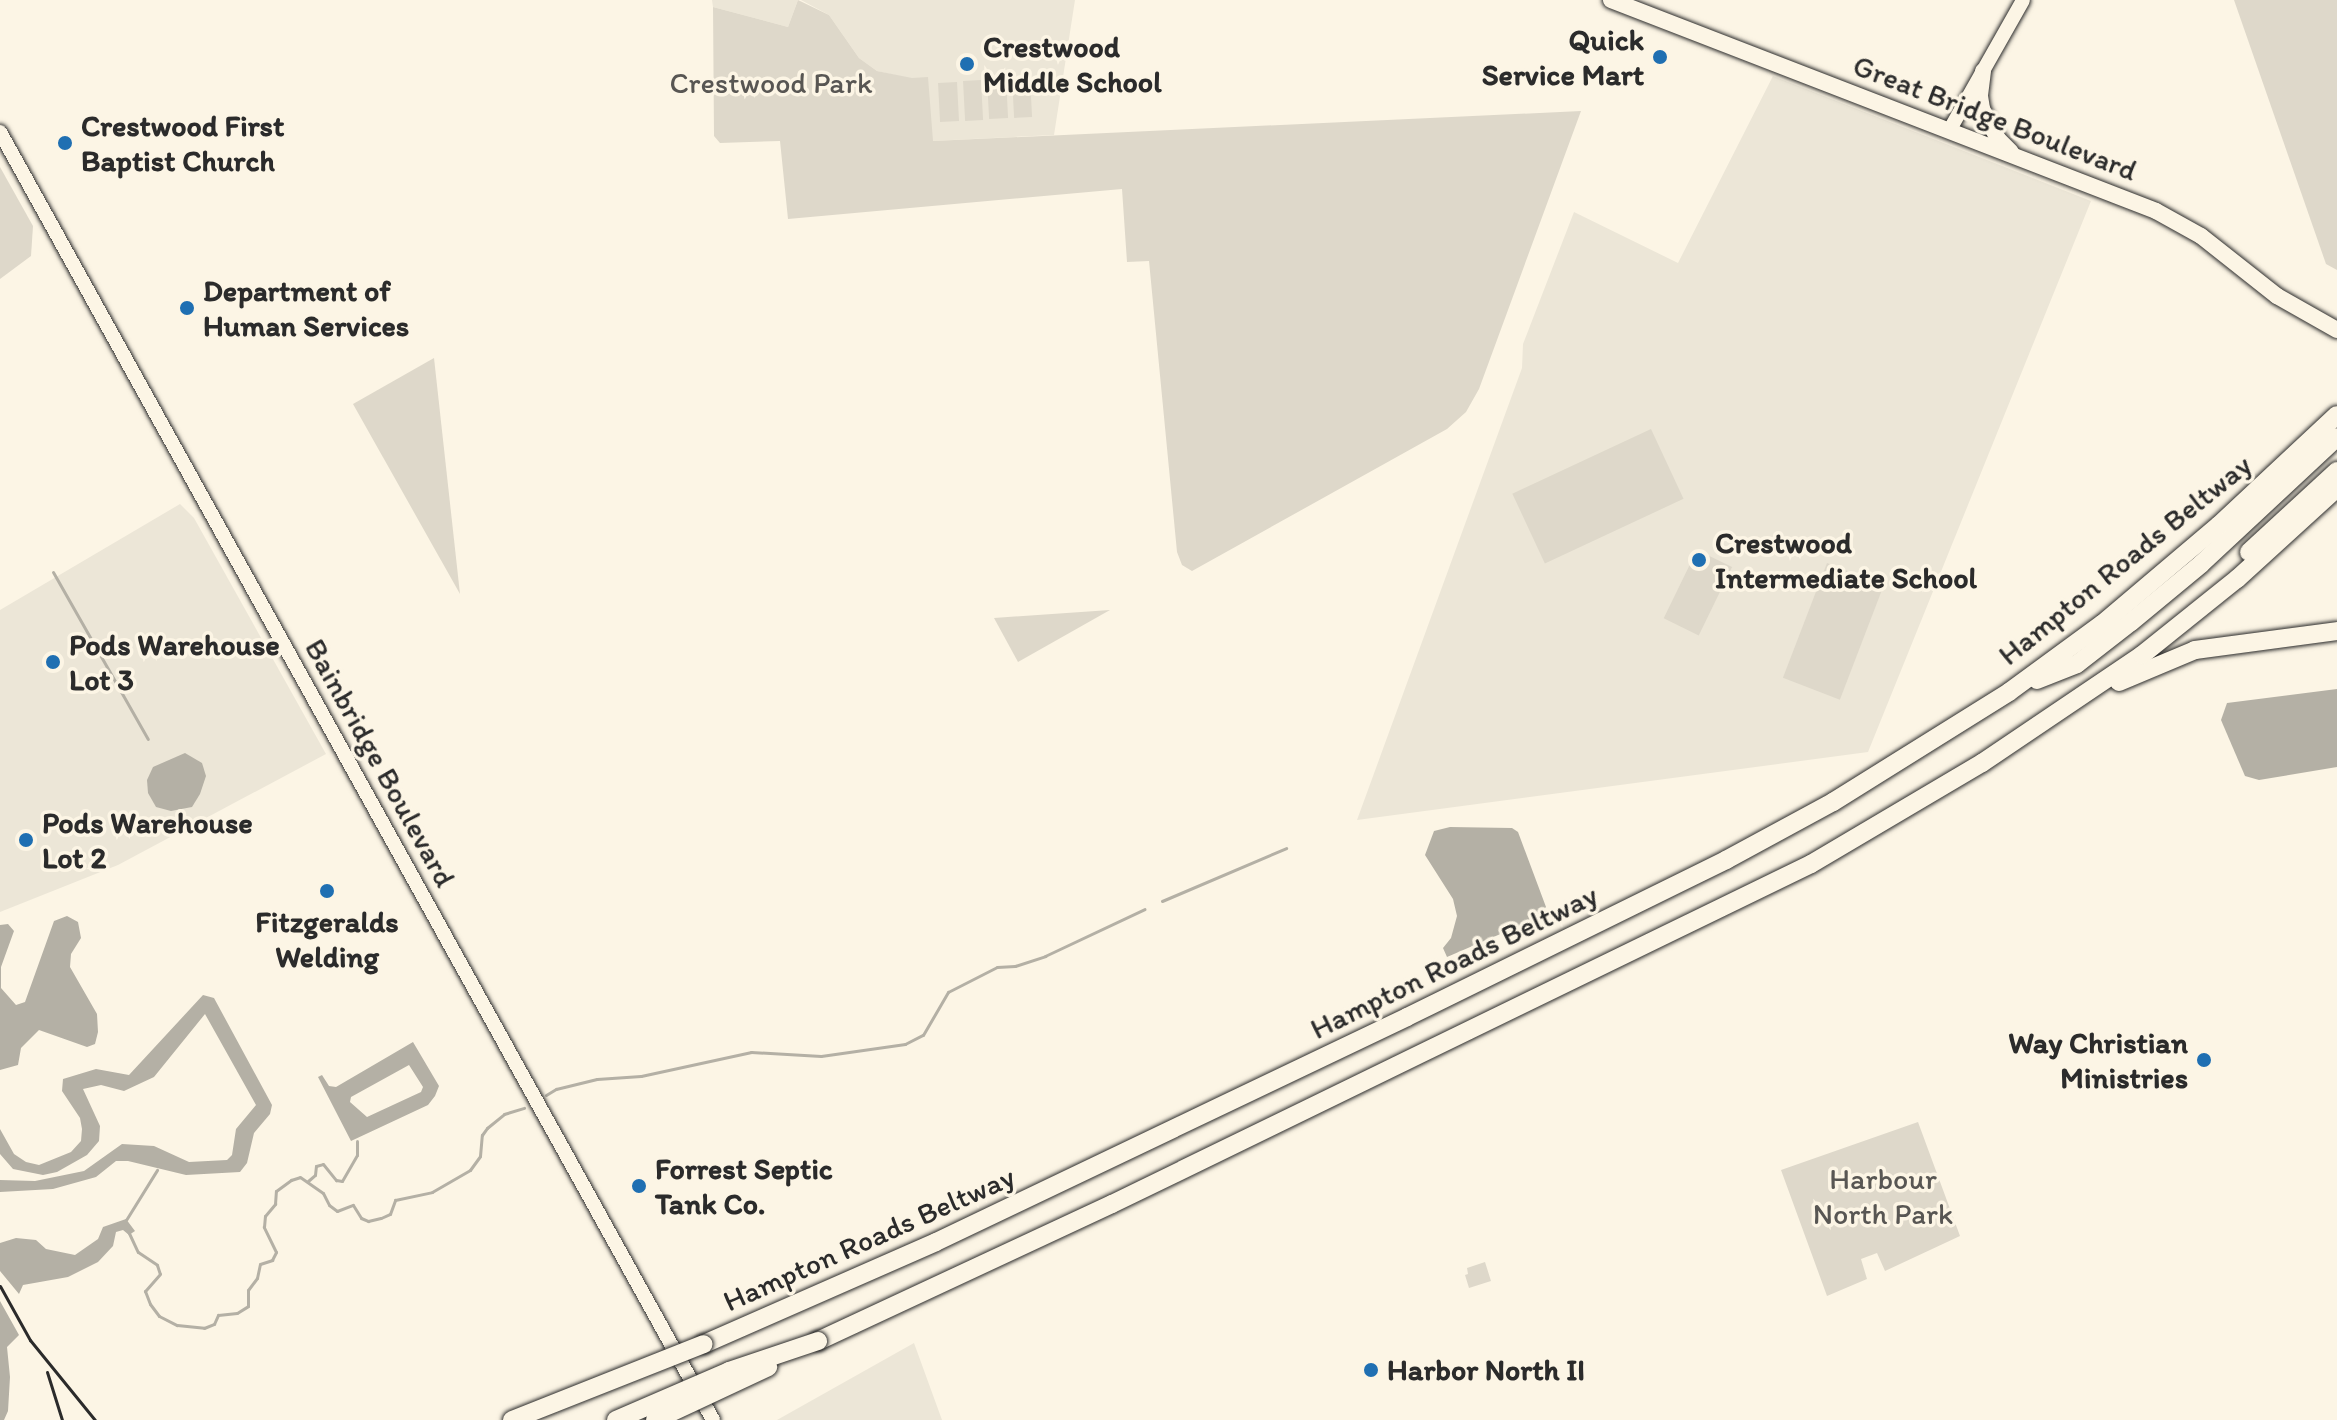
<!DOCTYPE html>
<html>
<head>
<meta charset="utf-8">
<style>
  body { margin:0 }
  #map { position:relative; width:2337px; height:1420px; overflow:hidden; background:#fcf5e5; font-family:Itim,sans-serif }
  div>[style] { position:absolute }
  .built>* { inset:0; background:#ece6d7 }
  .green>* { inset:0; background:#ded8ca; transform-origin:0 0 }
  .water>* { inset:0; background:#b4b0a5 }
  .stream>* { height:3px; margin:-1.5px; padding:0 1.5px; transform-origin:1.5px; border-radius:1.5px; background:#b4b0a5 }
  .roads { filter:drop-shadow(0 0 2px #2b2b2b) drop-shadow(0 0 2px #2b2b2b) }
  .secondary>* { height:14px; margin:-7px; padding:0 7px; transform-origin:7px; border-radius:7px; background:#fcf5e5 }
  .primary>* { height:16px; margin:-8px; padding:0 8px; transform-origin:8px; border-radius:8px; background:#fcf5e5 }
  .motorway>* { height:18px; margin:-9px; padding:0 9px; transform-origin:9px; border-radius:9px; background:#fcf5e5 }
  .rail>* { height:3px; margin:-1.5px; padding:0 1.5px; transform-origin:1.5px; border-radius:1.5px; background:#2b2b2b }
  .bridges { filter:drop-shadow(0 0 2px #2b2b2b) drop-shadow(0 0 2px #2b2b2b) }
  .motorway-bridge>* { height:18px; margin:-9px; padding:0 9px; transform-origin:9px; border-radius:9px; background:#fcf5e5 }
  .dots>* { width:22px; height:22px; translate:-50% -50%; box-sizing:border-box; border:4px solid #fcf5e5; border-radius:50% }
  span { translate:-50% -50%; white-space:nowrap; text-align:center; line-height:1.15; -webkit-text-stroke:7px #fcf5e5; paint-order:stroke }
  .poi-label { font-size:30px; color:#2b2b2b; font-weight:700 }
  .right { translate:-100% -50%; text-align:right }
  .left { translate:0 -50%; text-align:left }
  .park-label { font-size:30px; color:#585653 }
  .street-label { font-size:30px; color:#2b2b2b }
</style>
</head>
<body>
<div id="map">
  <div class="built">
    <i style="clip-path:polygon(712px 0,798px 0,788px 27px,713px 7px)"></i>
    <i style="clip-path:polygon(801px 0,1075px 0,1054px 135px,932px 141px,912px 79px,877px 71px,859px 58px,829px 15px)"></i>
    <i style="clip-path:polygon(1773px 76px,2091px 201px,1868px 752px,1357px 820px,1522px 368px,1523px 344px,1574px 212px,1678px 263px)"></i>
    <i style="clip-path:polygon(180px 504px,194px 518px,326px 754px,118px 865px,0 912px,0 610px)"></i>
    <i style="clip-path:polygon(914px 1343px,942px 1420px,777px 1420px)"></i>
  </div>
  <div class="green">
    <i style="clip-path:polygon(798px 0,829px 15px,859px 58px,877px 71px,912px 78px,928px 77px,933px 141px,1581px 111px,1479px 389px,1466px 412px,1447px 429px,1192px 571px,1182px 565px,1177px 552px,1149px 261px,1127px 262px,1122px 189px,788px 219px,780px 141px,720px 143px,714px 136px,713px 7px,788px 27px)"></i>
    <i style="clip-path:polygon(2234px 0,2337px 0,2337px 270px,2326px 264px)"></i>
    <i style="left:1030px;top:77px;width:40px;height:18px;rotate:87deg"></i>
    <i style="left:1006px;top:78px;width:40px;height:19px;rotate:87deg"></i>
    <i style="left:981px;top:80px;width:40px;height:18px;rotate:87deg"></i>
    <i style="left:957px;top:82px;width:39px;height:19px;rotate:87deg"></i>
    <i style="clip-path:polygon(0 167px,33px 226px,31px 256px,0 279px)"></i>
    <i style="clip-path:polygon(434px 358px,460px 594px,353px 404px)"></i>
    <i style="left:1651px;top:429px;width:77px;height:153px;rotate:65deg"></i>
    <i style="left:1697px;top:550px;width:39px;height:76px;rotate:26deg"></i>
    <i style="left:1827px;top:563px;width:61px;height:123px;rotate:21deg"></i>
    <i style="clip-path:polygon(1110px 610px,1018px 662px,994px 618px)"></i>
    <i style="clip-path:polygon(1918px 1122px,1960px 1236px,1885px 1271px,1877px 1253px,1861px 1259px,1867px 1279px,1827px 1296px,1781px 1170px)"></i>
    <i style="clip-path:polygon(1485px 1262px,1491px 1281px,1469px 1288px,1465px 1275px,1468px 1274px,1467px 1268px)"></i>
  </div>
  <div class="water">
    <i style="clip-path:polygon(2337px 689px,2337px 767px,2259px 780px,2245px 776px,2221px 720px,2227px 703px)"></i>
    <i style="clip-path:polygon(185px 753px,202px 763px,206px 776px,200px 794px,192px 807px,171px 811px,156px 807px,148px 793px,147px 780px,153px 767px)"></i>
    <i style="clip-path:polygon(1450px 827px,1512px 828px,1518px 832px,1546px 907px,1533px 920px,1447px 957px,1443px 948px,1451px 938px,1457px 916px,1453px 899px,1425px 855px,1434px 831px)"></i>
    <i style="clip-path:polygon(67px 916px,78px 922px,81px 938px,71px 954px,70px 967px,97px 1014px,98px 1032px,95px 1044px,87px 1047px,39px 1030px,21px 1048px,18px 1065px,0 1070px,0 925px,8px 924px,14px 931px,1px 967px,1px 988px,16px 1005px,25px 1002px,54px 921px)"></i>
    <i style="clip-path:polygon(203px 995px,214px 998px,272px 1105px,270px 1114px,254px 1133px,247px 1163px,240px 1172px,186px 1175px,128px 1161px,116px 1161px,96px 1177px,53px 1189px,0 1192px,0 1180px,35px 1181px,84px 1171px,122px 1144px,154px 1146px,189px 1162px,227px 1160px,232px 1155px,236px 1129px,256px 1105px,205px 1014px,154px 1077px,124px 1091px,101px 1085px,83px 1089px,100px 1126px,99px 1141px,87px 1155px,57px 1172px,43px 1175px,13px 1169px,0 1154px,0 1129px,14px 1154px,26px 1162px,39px 1165px,71px 1152px,81px 1141px,82px 1129px,80px 1118px,62px 1091px,63px 1079px,96px 1069px,129px 1075px)"></i>
    <i style="clip-path:polygon(evenodd,413px 1042px,439px 1086px,435px 1096px,428px 1105px,351px 1141px,318px 1077px,322px 1075px,329px 1086px,336px 1087px,413px 1042px,409px 1065px,423px 1087px,421px 1092px,367px 1117px,350px 1102px,351px 1097px,409px 1065px)"></i>
    <i style="clip-path:polygon(126px 1219px,135px 1231px,129px 1235px,123px 1230px,116px 1232px,113px 1246px,98px 1262px,68px 1277px,23px 1285px,19px 1294px,0 1271px,0 1243px,16px 1238px,36px 1240px,46px 1249px,75px 1255px,98px 1239px,103px 1227px)"></i>
    <i style="clip-path:polygon(0 1301px,19px 1335px,7px 1347px,10px 1377px,8px 1411px,4px 1420px,0 1420px)"></i>
  </div>
  <div class="stream">
    <i style="left:53px;top:572px;width:192px;rotate:60.4deg"></i>
    <i style="left:1162px;top:901px;width:135px;rotate:-23.1deg"></i>
    <i style="left:546px;top:1095px;width:12px;rotate:-31deg"></i>
    <i style="left:556px;top:1089px;width:42px;rotate:-13.7deg"></i>
    <i style="left:597px;top:1079px;width:44px;rotate:-3.9deg"></i>
    <i style="left:641px;top:1076px;width:113px;rotate:-12.3deg"></i>
    <i style="left:751px;top:1052px;width:70px;rotate:3.3deg"></i>
    <i style="left:821px;top:1056px;width:85px;rotate:-8.1deg"></i>
    <i style="left:905px;top:1044px;width:20px;rotate:-27deg"></i>
    <i style="left:923px;top:1035px;width:50px;rotate:-59.8deg"></i>
    <i style="left:948px;top:992px;width:55px;rotate:-27deg"></i>
    <i style="left:997px;top:967px;width:18px;rotate:-3deg"></i>
    <i style="left:1015px;top:966px;width:32px;rotate:-18deg"></i>
    <i style="left:1045px;top:956px;width:110px;rotate:-25.2deg"></i>
    <i style="left:308px;top:1181px;width:9px;rotate:-41deg"></i>
    <i style="left:315px;top:1175px;width:9px;rotate:-84deg"></i>
    <i style="left:316px;top:1166px;width:7px;rotate:-16deg"></i>
    <i style="left:323px;top:1164px;width:21px;rotate:51deg"></i>
    <i style="left:336px;top:1180px;width:6px;rotate:9deg"></i>
    <i style="left:342px;top:1181px;width:30px;rotate:-60deg"></i>
    <i style="left:357px;top:1155px;width:14px;rotate:-90deg"></i>
    <i style="left:126px;top:1220px;width:59px;rotate:-58.2deg"></i>
    <i style="left:128px;top:1231px;width:23px;rotate:65deg"></i>
    <i style="left:138px;top:1252px;width:23px;rotate:34deg"></i>
    <i style="left:157px;top:1265px;width:9px;rotate:72deg"></i>
    <i style="left:160px;top:1274px;width:23px;rotate:131deg"></i>
    <i style="left:145px;top:1291px;width:14px;rotate:69deg"></i>
    <i style="left:150px;top:1304px;width:15px;rotate:53deg"></i>
    <i style="left:159px;top:1316px;width:20px;rotate:27deg"></i>
    <i style="left:177px;top:1325px;width:27px;rotate:6deg"></i>
    <i style="left:204px;top:1328px;width:11px;rotate:-22deg"></i>
    <i style="left:214px;top:1324px;width:10px;rotate:-66deg"></i>
    <i style="left:218px;top:1315px;width:19px;rotate:-6deg"></i>
    <i style="left:237px;top:1313px;width:13px;rotate:-32deg"></i>
    <i style="left:248px;top:1306px;width:16px;rotate:-90deg"></i>
    <i style="left:248px;top:1290px;width:15px;rotate:-53deg"></i>
    <i style="left:257px;top:1278px;width:14px;rotate:-78deg"></i>
    <i style="left:260px;top:1264px;width:13px;rotate:-18deg"></i>
    <i style="left:272px;top:1260px;width:9px;rotate:-63deg"></i>
    <i style="left:276px;top:1252px;width:28px;rotate:-116deg"></i>
    <i style="left:264px;top:1227px;width:11px;rotate:-85deg"></i>
    <i style="left:265px;top:1216px;width:16px;rotate:-50deg"></i>
    <i style="left:275px;top:1204px;width:13px;rotate:-86deg"></i>
    <i style="left:276px;top:1191px;width:19px;rotate:-36deg"></i>
    <i style="left:291px;top:1180px;width:9px;rotate:-18deg"></i>
    <i style="left:300px;top:1177px;width:28px;rotate:35deg"></i>
    <i style="left:323px;top:1193px;width:13px;rotate:63deg"></i>
    <i style="left:329px;top:1205px;width:10px;rotate:37deg"></i>
    <i style="left:337px;top:1211px;width:17px;rotate:-21deg"></i>
    <i style="left:353px;top:1205px;width:15px;rotate:58deg"></i>
    <i style="left:361px;top:1218px;width:8px;rotate:23deg"></i>
    <i style="left:368px;top:1221px;width:13px;rotate:-13deg"></i>
    <i style="left:381px;top:1218px;width:10px;rotate:-24deg"></i>
    <i style="left:390px;top:1214px;width:15px;rotate:-70deg"></i>
    <i style="left:395px;top:1200px;width:38px;rotate:-12deg"></i>
    <i style="left:432px;top:1192px;width:44px;rotate:-30.1deg"></i>
    <i style="left:470px;top:1170px;width:17px;rotate:-54deg"></i>
    <i style="left:480px;top:1156px;width:21px;rotate:-85deg"></i>
    <i style="left:482px;top:1135px;width:9px;rotate:-54deg"></i>
    <i style="left:487px;top:1128px;width:22px;rotate:-39deg"></i>
    <i style="left:504px;top:1114px;width:21px;rotate:-17deg"></i>
  </div>
  <div class="roads">
    <div class="secondary">
      <i style="left:1949px;top:131px;width:150px;rotate:-60.5deg"></i>
      <i style="left:0;top:132px;width:1472px;rotate:61.03deg"></i>
    </div>
    <div class="primary">
      <i style="left:1611px;top:0;width:584px;rotate:21.16deg"></i>
      <i style="left:2156px;top:211px;width:51px;rotate:29.1deg"></i>
      <i style="left:2201px;top:236px;width:97px;rotate:38.3deg"></i>
      <i style="left:2277px;top:296px;width:69px;rotate:29.5deg"></i>
      <i style="left:1983px;top:71px;width:25px;rotate:97deg"></i>
      <i style="left:1980px;top:96px;width:13px;rotate:81deg"></i>
      <i style="left:1982px;top:109px;width:34px;rotate:62deg"></i>
      <i style="left:1998px;top:139px;width:18px;rotate:45deg"></i>
    </div>
    <div class="motorway">
      <i style="left:2249px;top:552px;width:120px;rotate:-42.6deg"></i>
      <i style="left:2037px;top:680px;width:43px;rotate:-21.8deg"></i>
      <i style="left:2077px;top:664px;width:68px;rotate:-37.9deg"></i>
      <i style="left:2131px;top:622px;width:91px;rotate:-39.6deg"></i>
      <i style="left:2201px;top:564px;width:186px;rotate:-43deg"></i>
      <i style="left:2119px;top:682px;width:82px;rotate:-22.8deg"></i>
      <i style="left:2195px;top:650px;width:143px;rotate:-7.6deg"></i>
      <i style="left:818px;top:1341px;width:324px;rotate:-25deg"></i>
      <i style="left:1112px;top:1204px;width:777px;rotate:-25.94deg"></i>
      <i style="left:1811px;top:864px;width:199px;rotate:-30.6deg"></i>
      <i style="left:1982px;top:763px;width:193px;rotate:-34deg"></i>
      <i style="left:2142px;top:655px;width:122px;rotate:-38.7deg"></i>
      <i style="left:2237px;top:579px;width:135px;rotate:-42.3deg"></i>
      <i style="left:704px;top:1344px;width:253px;rotate:-23.7deg"></i>
      <i style="left:936px;top:1242px;width:522px;rotate:-25.53deg"></i>
      <i style="left:1407px;top:1017px;width:356px;rotate:-26.2deg"></i>
      <i style="left:1726px;top:860px;width:122px;rotate:-28.5deg"></i>
      <i style="left:1833px;top:802px;width:208px;rotate:-32deg"></i>
      <i style="left:2009px;top:692px;width:115px;rotate:-36.2deg"></i>
      <i style="left:2102px;top:624px;width:153px;rotate:-40.2deg"></i>
      <i style="left:2219px;top:525px;width:161px;rotate:-43deg"></i>
    </div>
  </div>
  <div class="rail">
    <i style="left:0;top:1286px;width:62px;rotate:60.9deg"></i>
    <i style="left:30px;top:1340px;width:103px;rotate:50.9deg"></i>
    <i style="left:47px;top:1372px;width:50px;rotate:72.6deg"></i>
  </div>
  <div class="bridges">
    <div class="motorway-bridge">
      <i style="left:512px;top:1420px;width:206px;rotate:-21.6deg"></i>
      <i style="left:616px;top:1420px;width:123px;rotate:-23.4deg"></i>
      <i style="left:729px;top:1371px;width:94px;rotate:-18.6deg"></i>
      <i style="left:655px;top:1420px;width:125px;rotate:-25.1deg"></i>
    </div>
  </div>
  <div class="dots">
    <i style="left:1660px;top:57px;background:#1f6fb2"></i>
    <i style="left:967px;top:64px;background:#1f6fb2"></i>
    <i style="left:65px;top:143px;background:#1f6fb2"></i>
    <i style="left:187px;top:308px;background:#1f6fb2"></i>
    <i style="left:1699px;top:560px;background:#1f6fb2"></i>
    <i style="left:53px;top:662px;background:#1f6fb2"></i>
    <i style="left:26px;top:840px;background:#1f6fb2"></i>
    <i style="left:327px;top:891px;background:#1f6fb2"></i>
    <i style="left:2204px;top:1060px;background:#1f6fb2"></i>
    <i style="left:639px;top:1186px;background:#1f6fb2"></i>
    <i style="left:1371px;top:1370px;background:#1f6fb2"></i>
  </div>
  <div class="poi-label">
    <span class="right" style="left:1644px;top:57px">Quick<br>Service Mart</span>
    <span class="left" style="left:983px;top:64px">Crestwood<br>Middle School</span>
    <span class="left" style="left:81px;top:143px">Crestwood First<br>Baptist Church</span>
    <span class="left" style="left:203px;top:308px">Department of<br>Human Services</span>
    <span class="left" style="left:1715px;top:560px">Crestwood<br>Intermediate School</span>
    <span class="left" style="left:69px;top:662px">Pods Warehouse<br>Lot 3</span>
    <span class="left" style="left:42px;top:840px">Pods Warehouse<br>Lot 2</span>
    <span style="left:327px;top:939px">Fitzgeralds<br>Welding</span>
    <span class="right" style="left:2188px;top:1060px">Way Christian<br>Ministries</span>
    <span class="left" style="left:655px;top:1186px">Forrest Septic<br>Tank Co.</span>
    <span class="left" style="left:1387px;top:1370px">Harbor North II</span>
  </div>
  <div class="park-label">
    <span style="left:771px;top:83px">Crestwood Park</span>
    <span style="left:1883px;top:1196px">Harbour<br>North Park</span>
  </div>
  <div class="street-label">
    <span style="left:1995px;top:118px;rotate:21deg">Great Bridge Boulevard</span>
    <span style="left:2125px;top:560px;rotate:-39deg">Hampton Roads Beltway</span>
    <span style="left:380px;top:763px;rotate:61deg">Bainbridge Boulevard</span>
    <span style="left:1454px;top:962px;rotate:-26deg">Hampton Roads Beltway</span>
    <span style="left:869px;top:1239px;rotate:-24deg">Hampton Roads Beltway</span>
  </div>
</div>
</body>
</html>
